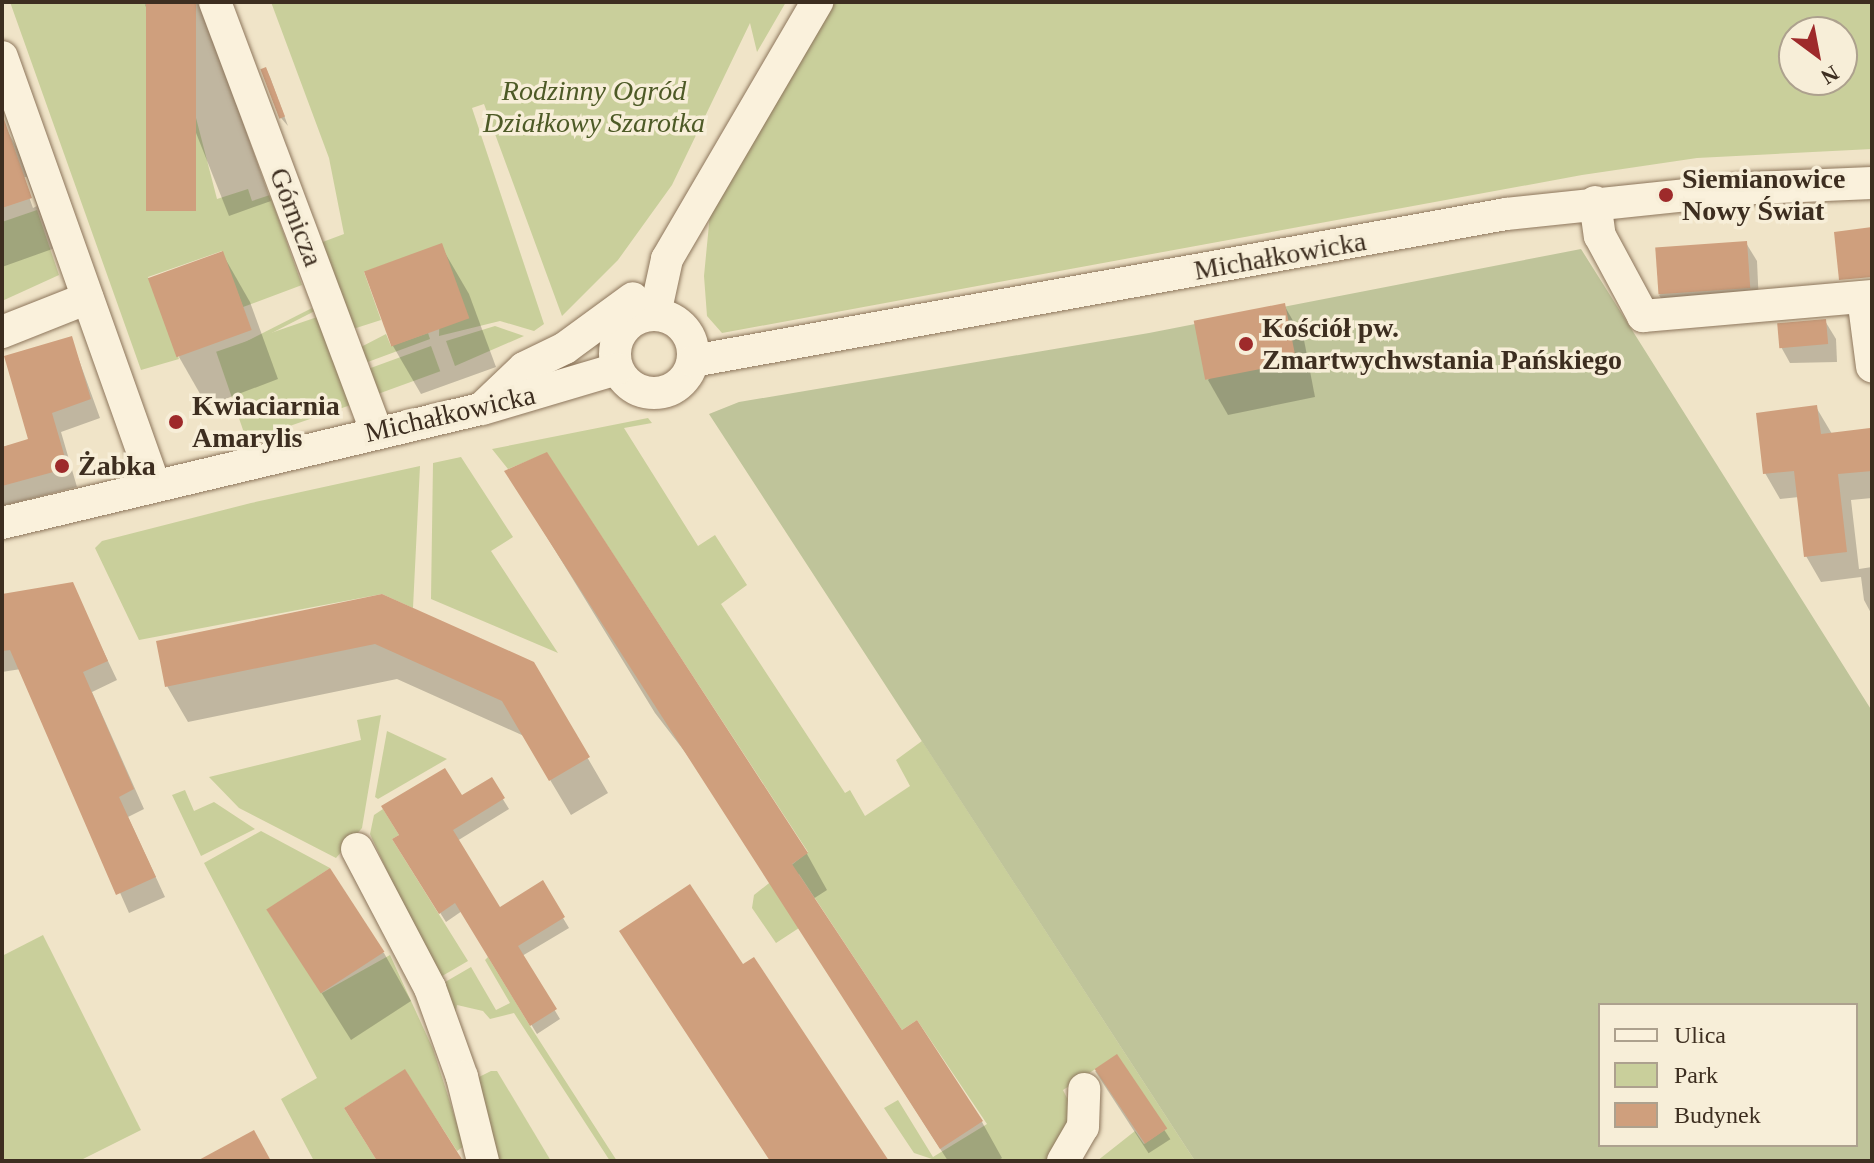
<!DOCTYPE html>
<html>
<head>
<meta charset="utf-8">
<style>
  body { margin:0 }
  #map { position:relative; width:1874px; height:1163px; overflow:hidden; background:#f0e4c8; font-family:"Times New Roman",serif }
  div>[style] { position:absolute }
  .green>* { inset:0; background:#c9cf9b; transform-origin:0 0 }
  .cemetery>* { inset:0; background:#bfc49a }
  .shadow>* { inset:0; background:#0003; transform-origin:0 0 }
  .building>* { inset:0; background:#cf9f7d; transform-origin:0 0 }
  .roads { filter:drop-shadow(0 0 2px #8d765c) drop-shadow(0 0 2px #8d765c) }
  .minor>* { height:32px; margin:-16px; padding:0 16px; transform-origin:16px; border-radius:16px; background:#faf1dc }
  .minor>.ring { margin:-16px; padding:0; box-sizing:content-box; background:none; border:32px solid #faf1dc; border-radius:50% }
  .dots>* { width:22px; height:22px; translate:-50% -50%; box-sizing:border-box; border:4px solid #f7eed8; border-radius:50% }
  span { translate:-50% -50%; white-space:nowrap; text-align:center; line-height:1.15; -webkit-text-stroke:7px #f7eed8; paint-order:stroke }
  .park-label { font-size:28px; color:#4d5a26; font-style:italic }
  .poi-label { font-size:28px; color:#3d2e20; font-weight:700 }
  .left { translate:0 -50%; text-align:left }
  .street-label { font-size:28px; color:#3d2e20 }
  .frame { position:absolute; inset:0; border:4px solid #3d2e20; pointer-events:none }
  .legend { position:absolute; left:1598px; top:1003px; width:260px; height:144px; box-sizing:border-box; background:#f7eed8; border:2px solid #ada18e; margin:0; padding:10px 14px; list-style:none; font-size:24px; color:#3d2e20 }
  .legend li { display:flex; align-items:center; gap:16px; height:40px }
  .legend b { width:40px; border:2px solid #ada18e }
  .north { position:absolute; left:1778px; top:16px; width:80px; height:80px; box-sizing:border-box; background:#f7eed8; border:2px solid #ada18e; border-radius:50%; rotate:148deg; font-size:22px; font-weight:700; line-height:32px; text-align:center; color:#3d2e20 }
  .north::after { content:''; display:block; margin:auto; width:28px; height:36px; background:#9e2a2b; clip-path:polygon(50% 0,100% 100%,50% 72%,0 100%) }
</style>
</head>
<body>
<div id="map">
  <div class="green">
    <i style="clip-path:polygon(10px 2px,144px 2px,148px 9px,166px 2px,217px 199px,248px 189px,252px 201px,270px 195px,302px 285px,243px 307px,222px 251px,148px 277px,179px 359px,141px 370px)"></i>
    <i style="clip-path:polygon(271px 2px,786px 2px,757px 52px,750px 23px,672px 185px,618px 260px,562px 316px,484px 104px,472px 108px,544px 324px,534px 331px,500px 321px,439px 336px,442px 244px,364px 272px,381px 320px,353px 329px,320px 243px,344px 234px,329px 158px)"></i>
    <i style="clip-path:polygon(evenodd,835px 2px,1872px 2px,1872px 149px,1697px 158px,1582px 175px,722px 333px,707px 316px,704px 276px,710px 214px,835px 2px,1794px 32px,1842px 32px,1842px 80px,1794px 80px,1794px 32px)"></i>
    <i style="clip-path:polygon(37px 210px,59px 275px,2px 301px,2px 222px)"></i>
    <i style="left:312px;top:308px;width:4px;height:98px;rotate:63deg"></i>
    <i style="left:323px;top:315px;width:94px;height:113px;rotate:71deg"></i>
    <i style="clip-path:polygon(495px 326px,524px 336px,455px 366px,446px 341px)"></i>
    <i style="clip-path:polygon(428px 333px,430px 339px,365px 363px,359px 348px,386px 334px,391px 346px)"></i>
    <i style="left:431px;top:346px;width:27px;height:73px;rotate:70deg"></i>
    <i style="clip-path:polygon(648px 418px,652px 423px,624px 428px,698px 546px,715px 535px,747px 585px,721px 604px,845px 793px,850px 790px,865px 816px,910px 786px,896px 760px,922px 741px,1195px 1161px,1097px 1161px,1135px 1131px,1144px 1144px,1166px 1129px,1117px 1055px,1063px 1090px,1075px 1114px,1054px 1161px,938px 1161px,914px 1153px,884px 1108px,898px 1100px,933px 1157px,987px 1124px,917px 1020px,902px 1030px,799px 874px,775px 890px,799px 928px,776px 943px,752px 908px,754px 895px,808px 852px,547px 453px,508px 469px,492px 449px)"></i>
    <i style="clip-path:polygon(461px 457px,513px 537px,491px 551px,558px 653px,431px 599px,433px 463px)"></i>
    <i style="clip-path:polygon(420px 466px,413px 608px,382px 594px,139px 640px,95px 548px,102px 541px,251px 503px)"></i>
    <i style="clip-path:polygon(381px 715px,362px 828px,336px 858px,239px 808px,209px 777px,361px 740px,357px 720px)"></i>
    <i style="clip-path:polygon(387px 731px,447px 759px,378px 799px,375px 797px)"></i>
    <i style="clip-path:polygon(185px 790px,194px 811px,214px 802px,255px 829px,201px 856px,172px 795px)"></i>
    <i style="clip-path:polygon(383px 809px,399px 835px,392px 839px,468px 961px,437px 979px,370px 834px,374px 815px)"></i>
    <i style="clip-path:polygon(261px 831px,330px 868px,267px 910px,322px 993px,390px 955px,433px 1049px,464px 1146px,457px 1151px,405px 1070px,344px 1108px,377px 1161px,314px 1161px,281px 1099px,317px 1078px,204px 863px)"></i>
    <i style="clip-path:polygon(43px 935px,141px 1130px,79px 1161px,2px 1161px,2px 956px)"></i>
    <i style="clip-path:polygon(488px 957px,530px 1026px,617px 1161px,610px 1161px,514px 1013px,490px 1019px,483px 1011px,457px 1005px,455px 1015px,440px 985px,471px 967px,496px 1010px,510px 1003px,485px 960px)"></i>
    <i style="clip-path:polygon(491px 1071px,497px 1071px,551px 1161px,495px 1161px,479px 1077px)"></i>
  </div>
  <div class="cemetery">
    <i style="clip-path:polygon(evenodd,1581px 249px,1872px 711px,1872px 1161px,1195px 1161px,709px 414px,739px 402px,1149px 333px,1581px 249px,1600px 1005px,1856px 1005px,1856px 1145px,1600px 1145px,1600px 1005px)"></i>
  </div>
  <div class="shadow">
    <i style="clip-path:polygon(144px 2px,200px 2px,271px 201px,229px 216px)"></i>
    <i style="clip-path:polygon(266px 69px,270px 77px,288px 126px,281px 118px)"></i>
    <i style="clip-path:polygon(evenodd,5px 127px,33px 176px,58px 247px,2px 267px,5px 127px,22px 177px,27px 177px,37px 206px,33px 208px,22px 177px)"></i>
    <i style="clip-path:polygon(1746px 243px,1757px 261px,1759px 305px,1670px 313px,1659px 295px)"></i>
    <i style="clip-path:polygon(441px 246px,469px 294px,496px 367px,421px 394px,393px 346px,367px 273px)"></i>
    <i style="clip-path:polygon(222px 253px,250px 302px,278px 379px,207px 406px,179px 357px)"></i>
    <i style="clip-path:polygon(1284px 305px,1304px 340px,1315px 397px,1228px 415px,1208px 380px)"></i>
    <i style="clip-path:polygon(1825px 321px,1836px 339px,1837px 362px,1790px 363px,1780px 345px)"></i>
    <i style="clip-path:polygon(71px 338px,100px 418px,61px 432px,77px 487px,2px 506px,2px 447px,31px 440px)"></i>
    <i style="clip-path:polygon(1816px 407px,1832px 434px,1869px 430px,1872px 436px,1872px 498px,1851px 500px,1859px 569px,1872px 567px,1872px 615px,1864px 600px,1861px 577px,1821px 582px,1806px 556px,1799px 497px,1780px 499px,1765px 473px)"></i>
    <i style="clip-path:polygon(546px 455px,807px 854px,827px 890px,813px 899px,901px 1033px,916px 1023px,982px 1122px,1002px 1158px,998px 1161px,948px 1161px,695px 765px,655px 713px,507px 472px)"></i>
    <i style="clip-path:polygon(72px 585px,117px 680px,92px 692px,144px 809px,128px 817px,165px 897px,129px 913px,21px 669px,2px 672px,2px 596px)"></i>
    <i style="clip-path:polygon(382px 596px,533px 664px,608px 793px,571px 815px,524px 736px,397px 679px,188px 722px,167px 686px)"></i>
    <i style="clip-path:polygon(491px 780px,509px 809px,457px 841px,499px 910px,542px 883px,569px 928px,522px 956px,560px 1019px,537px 1034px,462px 911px,446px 922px,394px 840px)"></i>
    <i style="clip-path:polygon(270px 911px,384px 953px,411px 1001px,351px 1040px)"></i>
    <i style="left:1117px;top:1057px;width:98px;height:26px;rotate:57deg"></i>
  </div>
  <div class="building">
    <i style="left:146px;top:2px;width:50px;height:209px"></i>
    <i style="left:266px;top:67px;width:53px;height:6px;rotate:69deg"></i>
    <i style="clip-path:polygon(4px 119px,32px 198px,2px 208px,2px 120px)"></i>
    <i style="clip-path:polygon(1872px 227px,1872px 277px,1839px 280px,1834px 232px)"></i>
    <i style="left:1747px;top:241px;width:47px;height:92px;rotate:86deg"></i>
    <i style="left:442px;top:243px;width:80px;height:83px;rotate:70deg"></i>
    <i style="left:223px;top:251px;width:84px;height:80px;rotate:70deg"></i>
    <i style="left:1285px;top:303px;width:60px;height:93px;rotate:79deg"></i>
    <i style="left:1826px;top:319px;width:25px;height:49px;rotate:85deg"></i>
    <i style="clip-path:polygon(72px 336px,91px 399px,52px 413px,68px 468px,2px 486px,2px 447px,28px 439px,4px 356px)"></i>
    <i style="clip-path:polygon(1817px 405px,1821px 434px,1870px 428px,1872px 471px,1838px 474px,1847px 552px,1804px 557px,1794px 471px,1763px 474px,1756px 413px)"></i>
    <i style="clip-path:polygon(547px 452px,808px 853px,792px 864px,902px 1030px,917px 1020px,983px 1121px,940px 1149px,504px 471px)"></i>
    <i style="clip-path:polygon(73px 582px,108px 661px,83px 672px,134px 789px,119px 797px,156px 877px,116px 895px,10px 650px,2px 651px,2px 594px)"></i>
    <i style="clip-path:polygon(382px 594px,534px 662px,590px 757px,549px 781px,502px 701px,375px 644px,165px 687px,156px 641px)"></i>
    <i style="clip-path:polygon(445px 768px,462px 795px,492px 777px,505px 798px,453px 830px,500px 907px,543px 880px,565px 917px,518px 946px,557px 1009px,530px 1026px,455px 903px,439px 914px,392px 839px,399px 835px,381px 806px)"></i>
    <i style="left:330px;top:868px;width:100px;height:76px;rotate:57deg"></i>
    <i style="clip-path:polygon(690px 884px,743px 964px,754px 957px,889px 1161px,770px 1161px,619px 931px)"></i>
    <i style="left:1117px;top:1054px;width:90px;height:27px;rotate:56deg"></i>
    <i style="clip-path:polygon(405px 1069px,463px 1161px,377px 1161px,344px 1108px)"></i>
    <i style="clip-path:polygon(254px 1130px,271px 1161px,197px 1161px)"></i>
  </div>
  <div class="roads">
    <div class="minor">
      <i style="left:215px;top:2px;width:458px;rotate:69.4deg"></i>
      <i style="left:2px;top:57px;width:453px;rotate:70.4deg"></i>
      <i style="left:1595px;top:202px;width:34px;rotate:82deg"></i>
      <i style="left:1600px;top:236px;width:91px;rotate:61.7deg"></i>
      <i style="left:1643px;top:316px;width:230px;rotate:-5deg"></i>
      <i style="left:1863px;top:297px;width:70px;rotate:82.6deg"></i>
      <i style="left:655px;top:314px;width:56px;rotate:-77.7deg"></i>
      <i style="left:667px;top:259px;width:298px;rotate:-59.7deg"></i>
      <i class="ring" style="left:615px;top:315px;width:46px;height:46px"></i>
      <i style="left:2px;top:332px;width:92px;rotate:-21.6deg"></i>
      <i style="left:693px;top:361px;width:826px;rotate:-10.25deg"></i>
      <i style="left:1506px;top:214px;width:249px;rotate:-6deg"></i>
      <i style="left:1754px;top:188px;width:118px;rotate:-2.4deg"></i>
      <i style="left:484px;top:406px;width:55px;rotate:-43.5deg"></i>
      <i style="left:524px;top:368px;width:46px;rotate:-26deg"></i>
      <i style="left:565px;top:348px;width:84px;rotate:-36.3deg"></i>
      <i style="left:2px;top:523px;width:493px;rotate:-13.4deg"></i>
      <i style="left:482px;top:409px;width:141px;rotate:-16.5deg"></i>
      <i style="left:357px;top:849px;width:157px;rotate:62.3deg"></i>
      <i style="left:430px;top:988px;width:95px;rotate:70.2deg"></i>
      <i style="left:462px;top:1077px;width:87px;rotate:76deg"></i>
      <i style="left:1063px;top:1161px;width:39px;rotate:-60deg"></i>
      <i style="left:1083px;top:1127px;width:38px;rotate:-88deg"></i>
    </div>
  </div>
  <div class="dots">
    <i style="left:1666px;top:195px;background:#9e2a2b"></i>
    <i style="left:1246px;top:344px;background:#9e2a2b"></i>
    <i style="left:176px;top:422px;background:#9e2a2b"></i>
    <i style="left:62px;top:466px;background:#9e2a2b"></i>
  </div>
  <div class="park-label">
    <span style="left:594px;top:107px">Rodzinny Ogród<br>Działkowy Szarotka</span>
  </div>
  <div class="poi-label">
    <span class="left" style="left:1682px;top:195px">Siemianowice<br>Nowy Świat</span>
    <span class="left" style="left:1262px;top:344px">Kościół pw.<br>Zmartwychwstania Pańskiego</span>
    <span class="left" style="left:192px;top:422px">Kwiaciarnia<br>Amarylis</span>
    <span class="left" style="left:78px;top:466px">Żabka</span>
  </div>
  <div class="street-label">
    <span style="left:296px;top:217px;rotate:69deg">Górnicza</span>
    <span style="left:1280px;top:256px;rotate:-10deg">Michałkowicka</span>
    <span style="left:450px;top:414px;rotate:-13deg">Michałkowicka</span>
  </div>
  <div class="frame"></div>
  <ul class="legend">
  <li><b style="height:10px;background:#faf1dc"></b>Ulica</li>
  <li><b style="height:22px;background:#c9cf9b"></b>Park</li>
  <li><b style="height:22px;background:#cf9f7d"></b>Budynek</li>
  </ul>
  <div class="north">N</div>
</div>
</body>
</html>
